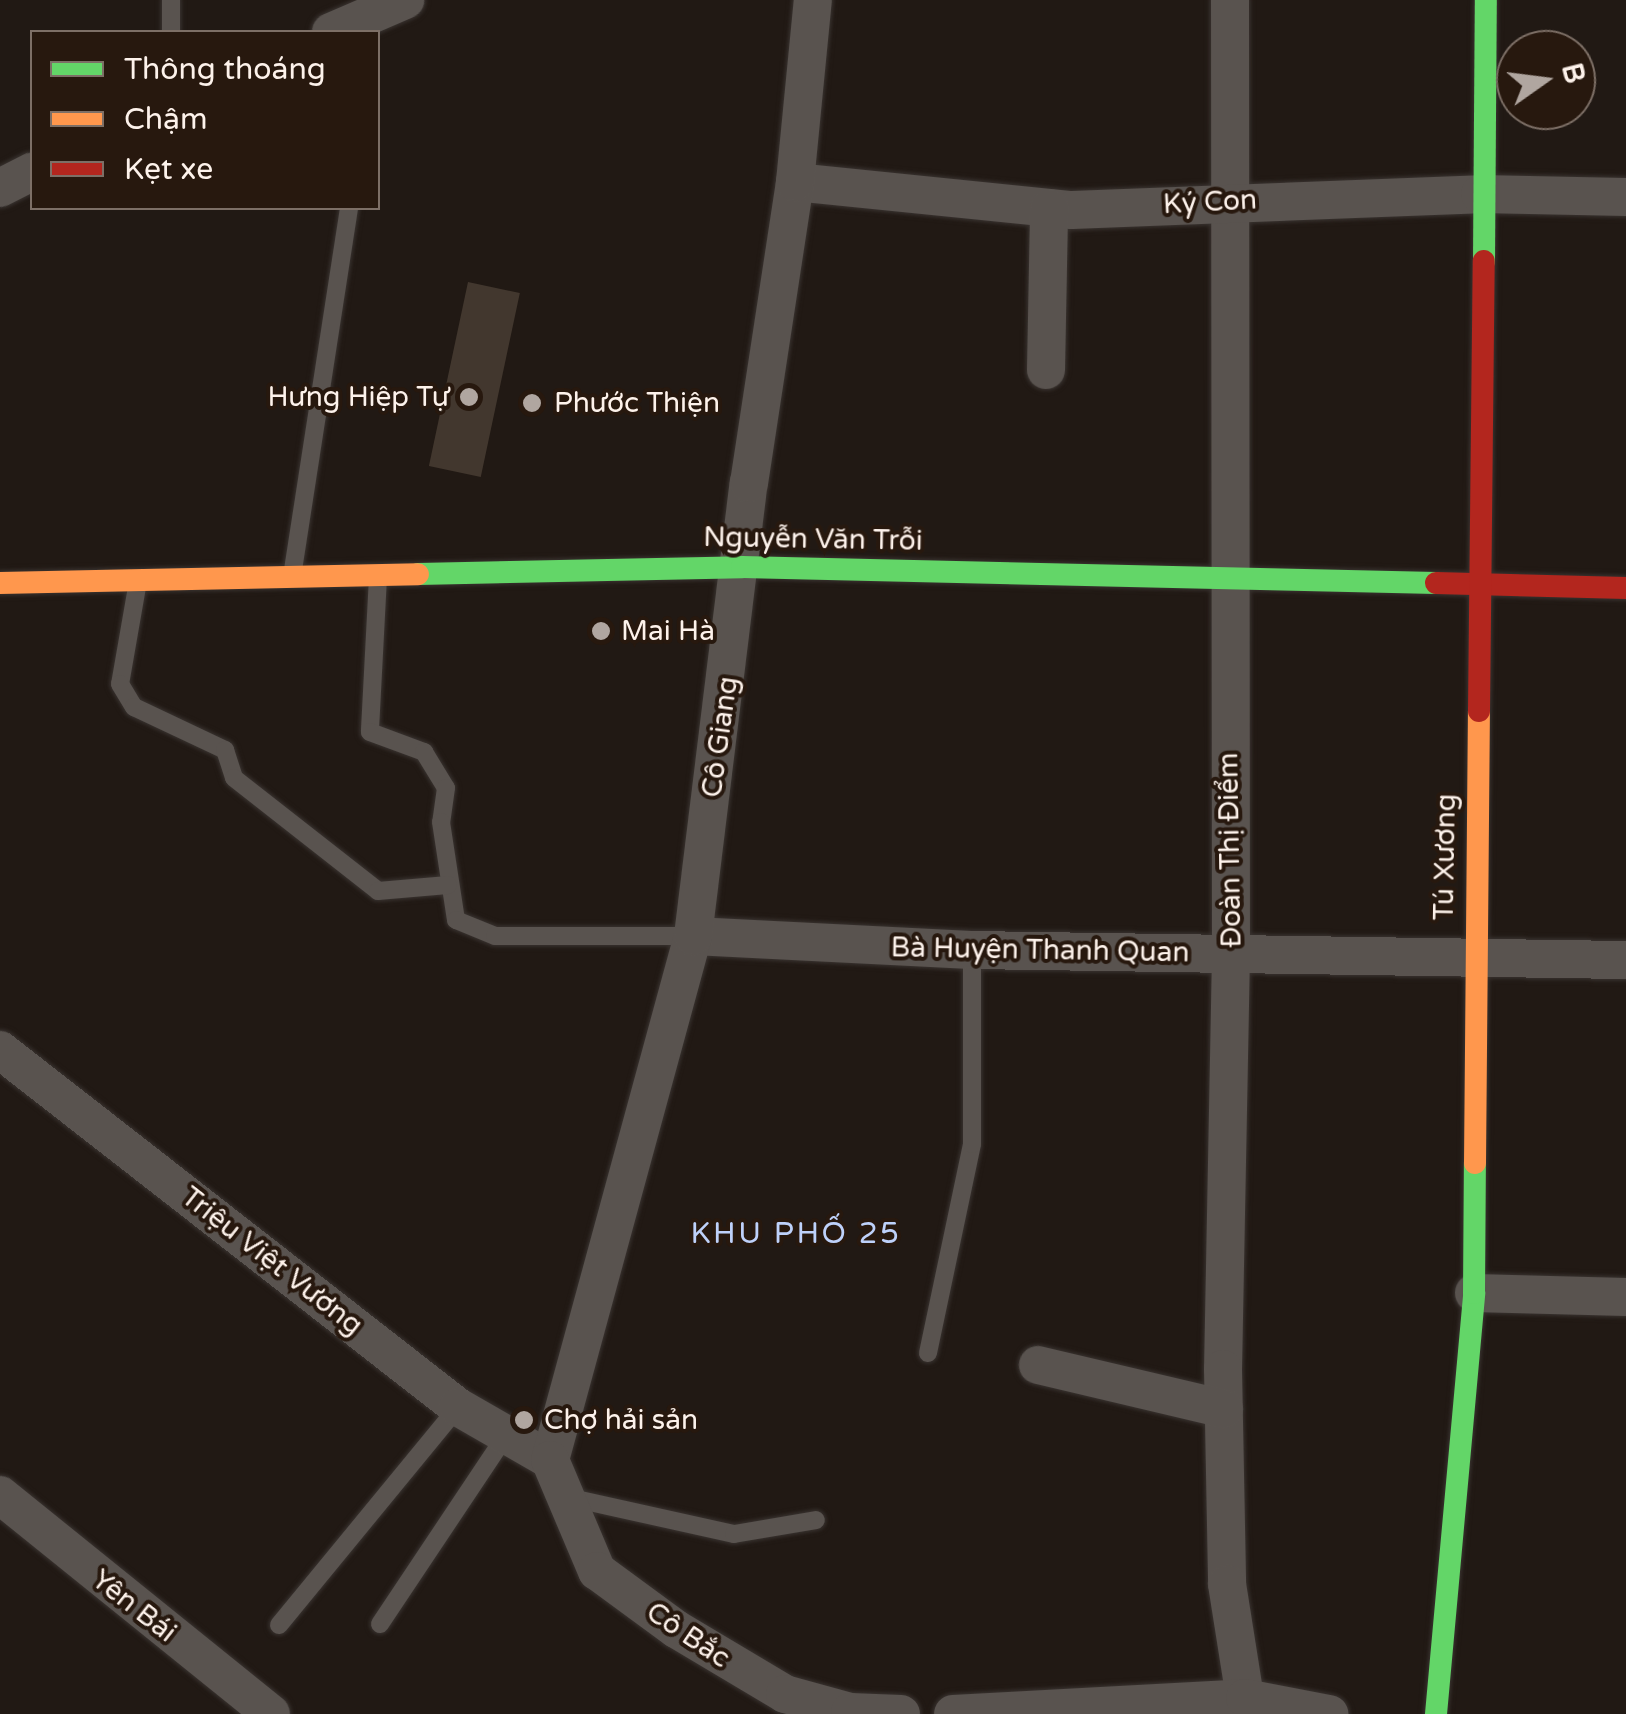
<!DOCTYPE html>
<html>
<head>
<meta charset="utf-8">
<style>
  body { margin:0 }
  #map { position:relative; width:1626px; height:1714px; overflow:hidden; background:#211914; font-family:"Varela Round",sans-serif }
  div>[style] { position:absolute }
  .building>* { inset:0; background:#42372e; transform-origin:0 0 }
  .roads { filter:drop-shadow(0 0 2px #393330) drop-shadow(0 0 2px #393330) }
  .lane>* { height:18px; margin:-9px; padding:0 9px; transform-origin:9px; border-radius:9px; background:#59534f }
  .street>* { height:38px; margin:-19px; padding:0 19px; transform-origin:19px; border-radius:19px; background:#59534f }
  .fast>* { height:22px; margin:-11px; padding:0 11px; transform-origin:11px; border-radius:11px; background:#63d668 }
  .slow>* { height:22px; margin:-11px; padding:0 11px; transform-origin:11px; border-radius:11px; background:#ff974d }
  .jam>* { height:22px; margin:-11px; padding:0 11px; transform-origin:11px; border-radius:11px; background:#b3261e }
  .dots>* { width:28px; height:28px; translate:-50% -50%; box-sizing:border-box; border:5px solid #27180e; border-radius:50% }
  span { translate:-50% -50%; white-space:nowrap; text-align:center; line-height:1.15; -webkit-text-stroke:8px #27180e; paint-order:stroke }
  .street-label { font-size:28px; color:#fdf2eb }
  .poi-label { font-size:28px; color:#fdf2eb }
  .right { translate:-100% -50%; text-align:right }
  .left { translate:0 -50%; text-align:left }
  .neighbourhood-label { font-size:30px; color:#bed1fa; letter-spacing:2.5px }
  .legend { position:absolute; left:30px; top:30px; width:350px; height:180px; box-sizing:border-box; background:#27180e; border:2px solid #7d6f66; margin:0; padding:12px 18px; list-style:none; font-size:30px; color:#fdf2eb }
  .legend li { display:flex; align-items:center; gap:20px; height:50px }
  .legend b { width:50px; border:2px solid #7d6f66 }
  .north { position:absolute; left:1496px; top:30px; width:100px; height:100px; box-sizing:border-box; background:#27180e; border:2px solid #7d6f66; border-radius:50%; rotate:76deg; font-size:28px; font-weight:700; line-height:40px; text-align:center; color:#fdf2eb }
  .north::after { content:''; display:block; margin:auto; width:35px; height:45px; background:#b0a6a0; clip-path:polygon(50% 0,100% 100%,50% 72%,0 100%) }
</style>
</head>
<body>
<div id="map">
  <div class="building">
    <i style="left:468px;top:282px;width:53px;height:188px;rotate:12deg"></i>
  </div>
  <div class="roads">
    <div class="lane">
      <i style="left:171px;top:32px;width:32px;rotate:-90deg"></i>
      <i style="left:293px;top:570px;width:366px;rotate:-81.2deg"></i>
      <i style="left:378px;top:577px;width:155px;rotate:93deg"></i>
      <i style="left:370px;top:732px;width:58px;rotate:20.3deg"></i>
      <i style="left:424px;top:752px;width:42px;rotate:58.6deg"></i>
      <i style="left:446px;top:788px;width:34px;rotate:98deg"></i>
      <i style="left:441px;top:822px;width:99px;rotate:81.3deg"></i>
      <i style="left:456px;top:920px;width:42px;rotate:22.3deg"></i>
      <i style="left:495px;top:936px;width:198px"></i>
      <i style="left:137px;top:587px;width:98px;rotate:99.9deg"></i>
      <i style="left:120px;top:684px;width:27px;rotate:59deg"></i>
      <i style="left:134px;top:707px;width:101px;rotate:25.3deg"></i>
      <i style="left:225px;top:750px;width:29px;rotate:72deg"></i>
      <i style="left:234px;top:778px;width:183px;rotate:38.1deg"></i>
      <i style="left:378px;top:891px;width:70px;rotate:-4.9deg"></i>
      <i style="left:928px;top:1353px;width:214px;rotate:-78.1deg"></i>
      <i style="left:972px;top:1144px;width:194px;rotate:-90deg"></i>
      <i style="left:567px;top:1497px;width:171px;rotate:12.5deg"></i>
      <i style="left:734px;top:1534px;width:83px;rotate:-9.7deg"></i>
      <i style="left:380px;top:1624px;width:224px;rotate:-56.3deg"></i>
      <i style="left:279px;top:1625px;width:282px;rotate:-50.6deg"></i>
    </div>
    <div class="street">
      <i style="left:1230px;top:0;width:954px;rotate:89.94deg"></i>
      <i style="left:1231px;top:954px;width:415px;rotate:91.1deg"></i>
      <i style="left:1223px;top:1369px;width:215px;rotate:88.9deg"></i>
      <i style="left:1227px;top:1584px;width:115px;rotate:81deg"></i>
      <i style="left:331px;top:32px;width:81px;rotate:-23.4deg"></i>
      <i style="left:795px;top:182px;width:278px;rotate:5.8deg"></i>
      <i style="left:1072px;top:210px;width:408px;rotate:-2.2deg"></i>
      <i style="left:1480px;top:194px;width:146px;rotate:1.2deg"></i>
      <i style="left:0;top:188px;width:36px;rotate:-27deg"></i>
      <i style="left:1046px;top:370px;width:162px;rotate:-88.9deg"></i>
      <i style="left:693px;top:936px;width:279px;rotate:2.9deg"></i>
      <i style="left:972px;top:950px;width:654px;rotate:0.88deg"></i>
      <i style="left:0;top:1050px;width:581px;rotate:37.94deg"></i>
      <i style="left:458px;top:1407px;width:106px;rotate:29.9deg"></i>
      <i style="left:1474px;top:1293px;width:152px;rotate:1.5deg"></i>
      <i style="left:1038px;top:1365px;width:191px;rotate:13.3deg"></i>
      <i style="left:550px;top:1460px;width:543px;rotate:-74.74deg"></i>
      <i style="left:693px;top:936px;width:456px;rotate:-83deg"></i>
      <i style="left:749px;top:483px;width:304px;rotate:-81.3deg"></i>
      <i style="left:795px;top:182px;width:183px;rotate:-84.4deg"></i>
      <i style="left:550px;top:1460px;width:121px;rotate:67.1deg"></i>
      <i style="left:597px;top:1571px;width:98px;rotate:36.3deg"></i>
      <i style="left:676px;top:1629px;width:127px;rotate:30.8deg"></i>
      <i style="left:785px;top:1694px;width:67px;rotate:15.5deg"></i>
      <i style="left:850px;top:1712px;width:51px;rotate:2.2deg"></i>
      <i style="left:0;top:1495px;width:348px;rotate:38.9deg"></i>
      <i style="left:953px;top:1714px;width:292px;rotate:-3.1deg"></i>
      <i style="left:1245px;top:1698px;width:86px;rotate:10.8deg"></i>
    </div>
    <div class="fast">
      <i style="left:1484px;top:261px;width:261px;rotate:-89.6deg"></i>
      <i style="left:418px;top:574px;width:324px;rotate:-1.2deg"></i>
      <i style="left:742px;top:567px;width:694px;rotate:1.32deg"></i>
      <i style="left:1436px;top:1714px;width:423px;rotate:-84.8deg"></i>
      <i style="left:1474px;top:1293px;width:130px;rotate:-89.6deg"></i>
    </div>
    <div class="slow">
      <i style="left:0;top:583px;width:418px;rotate:-1.2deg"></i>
      <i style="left:1475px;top:1163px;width:452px;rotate:-89.5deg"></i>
    </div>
    <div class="jam">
      <i style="left:1436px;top:583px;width:190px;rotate:1.5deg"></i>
      <i style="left:1479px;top:711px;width:450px;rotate:-89.4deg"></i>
    </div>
  </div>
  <div class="dots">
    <i style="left:469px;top:397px;background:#b0a6a0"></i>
    <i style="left:532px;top:403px;background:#b0a6a0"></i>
    <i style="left:601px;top:631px;background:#b0a6a0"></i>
    <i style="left:524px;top:1420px;background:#b0a6a0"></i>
  </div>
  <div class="street-label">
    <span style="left:1210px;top:202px;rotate:-3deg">Ký Con</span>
    <span style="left:813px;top:539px;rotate:1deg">Nguyễn Văn Trỗi</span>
    <span style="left:720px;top:737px;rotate:-82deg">Cô Giang</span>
    <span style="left:1230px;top:850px;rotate:-91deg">Đoàn Thị Điểm</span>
    <span style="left:1445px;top:857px;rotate:-89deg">Tú Xương</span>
    <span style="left:1040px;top:950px;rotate:1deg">Bà Huyện Thanh Quan</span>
    <span style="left:272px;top:1261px;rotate:38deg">Triệu Việt Vương</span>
    <span style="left:134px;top:1606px;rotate:38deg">Yên Bái</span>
    <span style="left:688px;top:1635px;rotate:34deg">Cô Bắc</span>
  </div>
  <div class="poi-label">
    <span class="right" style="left:449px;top:397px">Hưng Hiệp Tự</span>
    <span class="left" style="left:554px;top:403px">Phước Thiện</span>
    <span class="left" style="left:621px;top:631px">Mai Hà</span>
    <span class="left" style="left:544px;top:1420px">Chợ hải sản</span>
  </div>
  <div class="neighbourhood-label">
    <span style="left:796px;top:1234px">KHU PHỐ 25</span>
  </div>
  <ul class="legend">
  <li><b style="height:12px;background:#63d668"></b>Thông thoáng</li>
  <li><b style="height:12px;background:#ff974d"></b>Chậm</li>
  <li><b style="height:12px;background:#b3261e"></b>Kẹt xe</li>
  </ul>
  <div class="north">B</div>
</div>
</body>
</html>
